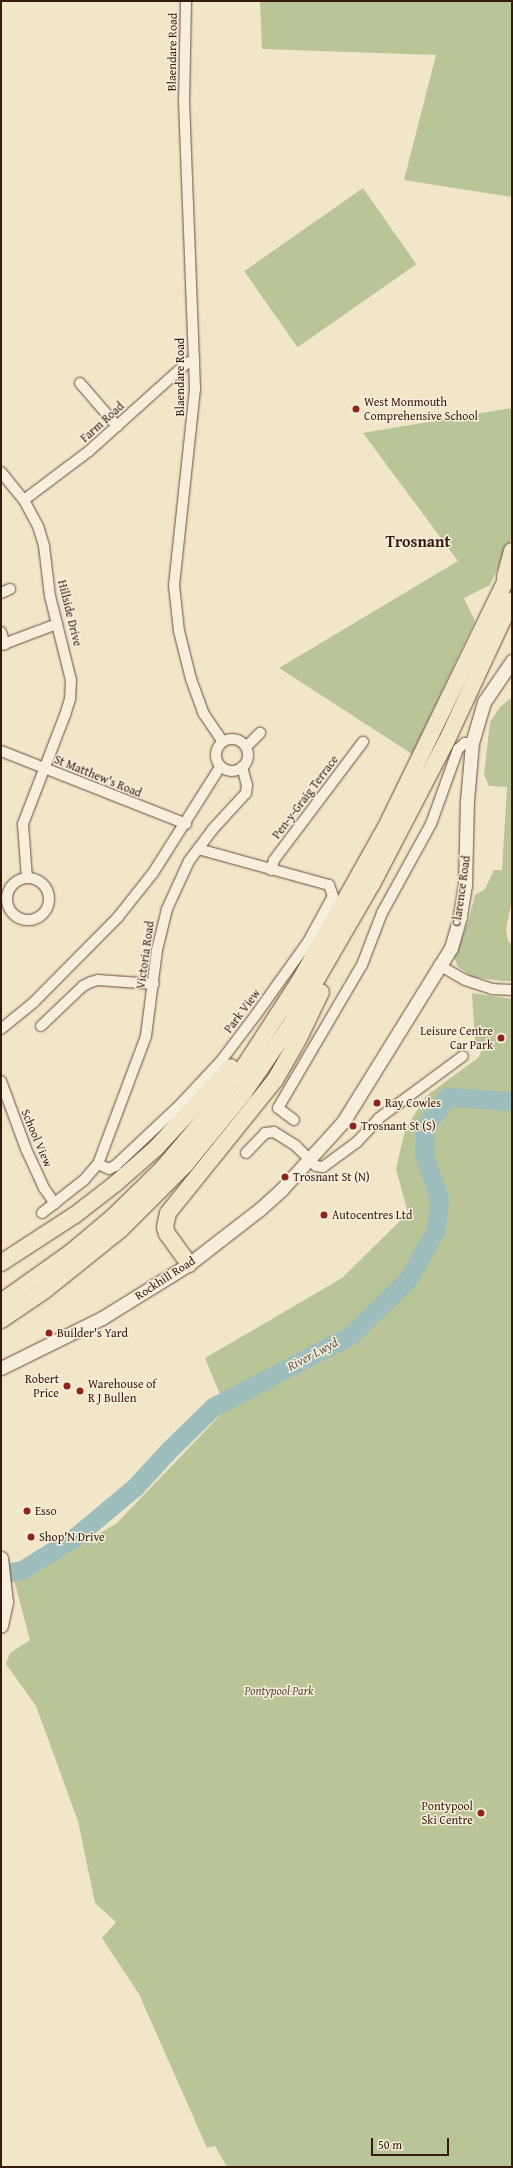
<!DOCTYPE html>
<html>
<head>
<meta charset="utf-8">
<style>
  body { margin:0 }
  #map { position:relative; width:513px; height:2168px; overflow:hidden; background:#f2e6c9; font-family:"Gentium Book Plus",serif }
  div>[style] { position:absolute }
  .green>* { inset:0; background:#b9c597; transform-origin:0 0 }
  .river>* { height:19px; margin:-9.5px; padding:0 9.5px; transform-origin:9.5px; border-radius:9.5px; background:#9dbebd }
  .roads { filter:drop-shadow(0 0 1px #664c3c) drop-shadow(0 0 1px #664c3c) }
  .minor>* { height:10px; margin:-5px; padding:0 5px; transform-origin:5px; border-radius:5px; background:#f7efdc }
  .minor>.ring { margin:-5px; padding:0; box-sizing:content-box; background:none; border:10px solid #f7efdc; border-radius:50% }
  .tertiary>* { height:13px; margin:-6.5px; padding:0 6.5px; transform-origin:6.5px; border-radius:6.5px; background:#f7efdc }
  .primary>* { height:16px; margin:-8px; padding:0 8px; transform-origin:8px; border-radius:8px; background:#f2e6c9 }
  .dots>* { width:11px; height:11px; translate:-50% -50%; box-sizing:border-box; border:2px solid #f7efdc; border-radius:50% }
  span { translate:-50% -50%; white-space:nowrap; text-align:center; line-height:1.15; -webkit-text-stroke:3px #f7efdc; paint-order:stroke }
  .street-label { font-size:12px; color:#37190d }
  .poi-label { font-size:12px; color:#37190d }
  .left { translate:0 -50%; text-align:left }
  .right { translate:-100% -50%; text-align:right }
  .park-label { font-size:12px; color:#5e4d36; font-style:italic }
  .water-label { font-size:13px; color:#5b534b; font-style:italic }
  .district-label { font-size:16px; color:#37190d; font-weight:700 }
  .frame { position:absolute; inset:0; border:2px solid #37190d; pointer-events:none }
  .scale { position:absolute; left:371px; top:2138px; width:78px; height:18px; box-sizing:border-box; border:2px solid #37190d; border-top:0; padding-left:5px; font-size:12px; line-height:14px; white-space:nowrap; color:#37190d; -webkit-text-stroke:3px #f7efdc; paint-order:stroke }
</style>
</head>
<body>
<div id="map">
  <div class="green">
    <i style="clip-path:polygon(260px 1px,512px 1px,512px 197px,404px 180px,436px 55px,262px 49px)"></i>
    <i style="left:363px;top:188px;width:93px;height:145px;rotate:55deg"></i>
    <i style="clip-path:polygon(512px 408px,512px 537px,490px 585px,464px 598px,475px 621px,412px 754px,279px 668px,458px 561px,363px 433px)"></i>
    <i style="clip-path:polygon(510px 699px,512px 701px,512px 900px,506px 929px,508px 941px,512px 944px,512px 981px,502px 981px,473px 977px,458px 967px,454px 957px,468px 922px,475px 895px,485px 889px,494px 870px,502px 870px,507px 787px,489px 786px,484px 775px,490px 722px,500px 707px)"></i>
    <i style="clip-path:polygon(472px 993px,512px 999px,512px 2167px,227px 2167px,215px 2146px,207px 2148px,139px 1994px,102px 1938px,116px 1922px,95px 1903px,78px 1821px,36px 1706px,6px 1664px,10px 1653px,30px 1640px,14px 1580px,116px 1524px,226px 1409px,205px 1358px,342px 1278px,408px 1213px,396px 1169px,405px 1130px,425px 1097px,479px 1057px,482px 1048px,475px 1043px)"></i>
  </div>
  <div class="river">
    <i style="left:1px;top:1574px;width:21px;rotate:-11deg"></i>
    <i style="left:22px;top:1570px;width:62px;rotate:-31.9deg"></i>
    <i style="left:75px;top:1537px;width:78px;rotate:-39.8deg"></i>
    <i style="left:135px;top:1487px;width:49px;rotate:-47.5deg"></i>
    <i style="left:168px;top:1451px;width:63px;rotate:-44.4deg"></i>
    <i style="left:213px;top:1407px;width:156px;rotate:-27.6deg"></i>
    <i style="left:351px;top:1335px;width:81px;rotate:-44.5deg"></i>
    <i style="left:409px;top:1278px;width:56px;rotate:-61.1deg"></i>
    <i style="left:436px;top:1229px;width:31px;rotate:-84deg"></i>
    <i style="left:439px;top:1198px;width:46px;rotate:-108.8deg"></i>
    <i style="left:424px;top:1154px;width:28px;rotate:-88deg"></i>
    <i style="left:425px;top:1126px;width:37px;rotate:-52deg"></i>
    <i style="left:448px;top:1097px;width:64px;rotate:3.6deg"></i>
  </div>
  <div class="roads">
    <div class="minor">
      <i style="left:186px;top:1px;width:100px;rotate:91.1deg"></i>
      <i style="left:184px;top:101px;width:288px;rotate:87.8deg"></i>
      <i style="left:195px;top:389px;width:197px;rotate:96.1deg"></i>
      <i style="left:174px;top:585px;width:46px;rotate:83.8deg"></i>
      <i style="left:179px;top:631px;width:49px;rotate:76deg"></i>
      <i style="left:191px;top:679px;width:37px;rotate:70deg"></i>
      <i style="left:204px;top:714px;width:32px;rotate:56deg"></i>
      <i style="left:80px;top:383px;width:57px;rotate:49.3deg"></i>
      <i style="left:1px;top:472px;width:36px;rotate:51deg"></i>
      <i style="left:24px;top:500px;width:30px;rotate:62deg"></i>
      <i style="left:38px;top:526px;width:21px;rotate:73deg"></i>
      <i style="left:44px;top:546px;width:50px;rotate:83.2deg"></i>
      <i style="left:50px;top:596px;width:87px;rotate:76deg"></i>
      <i style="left:71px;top:680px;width:19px;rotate:93deg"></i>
      <i style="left:70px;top:699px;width:17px;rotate:107deg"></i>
      <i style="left:65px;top:715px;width:117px;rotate:111.1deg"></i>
      <i style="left:23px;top:824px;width:54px;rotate:85.8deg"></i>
      <i style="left:24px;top:500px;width:81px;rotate:-37deg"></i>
      <i style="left:89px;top:451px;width:132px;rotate:-41.9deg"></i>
      <i style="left:187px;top:363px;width:8px;rotate:-23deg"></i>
      <i style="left:1px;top:593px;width:10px;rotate:-24deg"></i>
      <i style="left:1px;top:632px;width:13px;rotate:72deg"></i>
      <i style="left:1px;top:645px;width:60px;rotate:-20.6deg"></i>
      <i class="ring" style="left:216px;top:739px;width:22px;height:22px"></i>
      <i style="left:246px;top:747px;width:20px;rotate:-45deg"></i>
      <i style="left:1px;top:751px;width:199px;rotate:21.5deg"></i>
      <i style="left:271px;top:870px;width:10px;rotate:-73deg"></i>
      <i style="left:274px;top:860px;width:148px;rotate:-53deg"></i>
      <i class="ring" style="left:7px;top:878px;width:32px;height:32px"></i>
      <i style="left:439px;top:965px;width:30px;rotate:30deg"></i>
      <i style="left:465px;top:980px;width:28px;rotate:18deg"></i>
      <i style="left:492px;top:989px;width:20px;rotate:3deg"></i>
      <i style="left:41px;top:1026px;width:58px;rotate:-43.6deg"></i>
      <i style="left:83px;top:986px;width:9px;rotate:-27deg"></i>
      <i style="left:91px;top:982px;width:7px;rotate:-16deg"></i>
      <i style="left:98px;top:980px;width:56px;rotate:4.1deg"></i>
      <i style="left:1px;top:1029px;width:43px;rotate:-39.3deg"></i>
      <i style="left:34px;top:1002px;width:120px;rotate:-45.3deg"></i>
      <i style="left:118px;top:917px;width:56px;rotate:-51.5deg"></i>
      <i style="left:153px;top:873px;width:125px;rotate:-57.7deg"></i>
      <i style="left:1px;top:1081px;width:72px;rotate:69.8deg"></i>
      <i style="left:26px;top:1149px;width:43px;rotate:65.2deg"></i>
      <i style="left:44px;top:1188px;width:19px;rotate:55deg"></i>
      <i style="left:294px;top:1120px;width:20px;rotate:-143deg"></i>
      <i style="left:278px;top:1108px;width:166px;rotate:-59.6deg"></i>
      <i style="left:362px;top:965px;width:56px;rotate:-69deg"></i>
      <i style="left:382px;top:913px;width:102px;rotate:-61.2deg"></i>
      <i style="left:431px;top:824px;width:80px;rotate:-70.2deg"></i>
      <i style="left:458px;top:749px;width:9px;rotate:-41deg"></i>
      <i style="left:465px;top:743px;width:7px"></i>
      <i style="left:246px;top:1153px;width:28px;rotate:-46deg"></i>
      <i style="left:265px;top:1133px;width:9px;rotate:-6deg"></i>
      <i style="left:274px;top:1132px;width:26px;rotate:32deg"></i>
      <i style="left:296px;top:1146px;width:28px;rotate:45deg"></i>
      <i style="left:316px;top:1166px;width:7px;rotate:8deg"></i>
      <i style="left:323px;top:1167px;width:42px;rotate:-36.3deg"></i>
      <i style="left:357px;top:1142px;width:33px;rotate:-47deg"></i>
      <i style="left:379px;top:1118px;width:104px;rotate:-36.4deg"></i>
      <i style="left:98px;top:1164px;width:137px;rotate:-69.4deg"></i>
      <i style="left:146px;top:1036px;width:87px;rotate:-82.7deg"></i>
      <i style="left:157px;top:950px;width:42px;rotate:-76.3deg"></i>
      <i style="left:167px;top:909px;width:53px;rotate:-65.4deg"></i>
      <i style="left:189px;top:861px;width:39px;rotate:-53deg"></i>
      <i style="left:212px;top:830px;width:50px;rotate:-47.4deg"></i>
      <i style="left:246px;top:793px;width:8px;rotate:-83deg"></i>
      <i style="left:247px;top:785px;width:19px;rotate:-106deg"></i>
      <i style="left:42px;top:1213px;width:53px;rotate:-38.2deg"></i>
      <i style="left:84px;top:1180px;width:21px;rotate:-49deg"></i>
      <i style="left:98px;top:1164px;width:12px;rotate:24deg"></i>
      <i style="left:109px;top:1169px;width:7px;rotate:-27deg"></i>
      <i style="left:115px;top:1166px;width:88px;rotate:-43.2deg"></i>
      <i style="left:179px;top:1106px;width:62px;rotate:-47deg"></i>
      <i style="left:221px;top:1061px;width:56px;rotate:-52.9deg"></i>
      <i style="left:255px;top:1016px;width:91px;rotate:-54.4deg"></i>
      <i style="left:308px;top:942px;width:52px;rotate:-61.5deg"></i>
      <i style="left:333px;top:896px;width:12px;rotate:-110deg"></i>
      <i style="left:329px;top:885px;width:136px;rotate:-164.6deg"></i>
    </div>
    <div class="tertiary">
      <i style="left:1px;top:1368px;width:113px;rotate:-26.3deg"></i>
      <i style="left:102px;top:1318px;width:102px;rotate:-31.8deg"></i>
      <i style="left:189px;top:1264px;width:90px;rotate:-37.8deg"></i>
      <i style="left:260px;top:1209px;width:30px;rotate:-42deg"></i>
      <i style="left:282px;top:1189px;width:91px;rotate:-47.7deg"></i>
      <i style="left:343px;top:1122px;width:205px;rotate:-58.2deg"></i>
      <i style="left:451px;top:948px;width:33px;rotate:-74deg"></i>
      <i style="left:460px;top:916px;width:30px;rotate:-81deg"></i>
      <i style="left:465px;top:886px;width:85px;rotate:-88.7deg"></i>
      <i style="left:467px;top:801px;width:58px;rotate:-85.1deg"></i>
      <i style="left:472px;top:743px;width:43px;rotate:-73.7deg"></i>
      <i style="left:484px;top:702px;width:50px;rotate:-55.7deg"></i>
      <i style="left:1px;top:1558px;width:44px;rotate:83.5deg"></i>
      <i style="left:6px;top:1602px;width:24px;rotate:102deg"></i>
    </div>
    <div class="primary">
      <i style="left:505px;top:577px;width:27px;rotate:-75deg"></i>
      <i style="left:1px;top:1263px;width:88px;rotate:-33deg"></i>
      <i style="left:75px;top:1215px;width:51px;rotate:-37.8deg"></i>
      <i style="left:115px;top:1184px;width:55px;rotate:-41.3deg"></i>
      <i style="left:156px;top:1148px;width:110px;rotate:-47.2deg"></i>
      <i style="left:189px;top:1264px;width:37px;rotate:-126deg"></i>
      <i style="left:167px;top:1234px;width:7px;rotate:-106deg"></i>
      <i style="left:165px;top:1227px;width:14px;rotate:-78deg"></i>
      <i style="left:168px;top:1213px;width:171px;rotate:-51.2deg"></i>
      <i style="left:275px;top:1080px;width:46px;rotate:-60.1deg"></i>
      <i style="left:298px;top:1040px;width:53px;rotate:-64.4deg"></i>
      <i style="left:1px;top:1302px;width:85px;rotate:-35.4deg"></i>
      <i style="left:70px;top:1253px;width:57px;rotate:-40.1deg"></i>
      <i style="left:114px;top:1216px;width:69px;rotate:-44.4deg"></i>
      <i style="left:163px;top:1168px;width:67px;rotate:-49.9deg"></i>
      <i style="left:206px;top:1117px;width:65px;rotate:-53.1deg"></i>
      <i style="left:245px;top:1065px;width:99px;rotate:-57deg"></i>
      <i style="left:299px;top:982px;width:178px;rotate:-60.7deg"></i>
      <i style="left:386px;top:827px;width:288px;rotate:-64.1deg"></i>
      <i style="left:1px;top:1320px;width:52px;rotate:-34deg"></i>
      <i style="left:44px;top:1291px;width:97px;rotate:-38.8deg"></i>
      <i style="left:120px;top:1230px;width:93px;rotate:-45deg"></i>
      <i style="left:186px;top:1164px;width:90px;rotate:-50.8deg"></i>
      <i style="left:243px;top:1094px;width:81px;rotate:-55.5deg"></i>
      <i style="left:289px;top:1027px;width:165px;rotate:-59.9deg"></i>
      <i style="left:372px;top:884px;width:162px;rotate:-62.5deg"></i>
      <i style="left:447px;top:740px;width:154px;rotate:-65.1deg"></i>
    </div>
  </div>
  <div class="dots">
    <i style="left:356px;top:409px;background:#8f2418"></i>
    <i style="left:501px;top:1038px;background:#8f2418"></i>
    <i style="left:377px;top:1103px;background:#8f2418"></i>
    <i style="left:353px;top:1126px;background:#8f2418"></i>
    <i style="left:285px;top:1177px;background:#8f2418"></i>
    <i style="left:324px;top:1215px;background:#8f2418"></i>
    <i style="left:49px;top:1333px;background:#8f2418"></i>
    <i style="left:67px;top:1386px;background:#8f2418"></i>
    <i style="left:80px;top:1391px;background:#8f2418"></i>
    <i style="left:27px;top:1511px;background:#8f2418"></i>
    <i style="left:31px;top:1537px;background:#8f2418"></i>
    <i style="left:481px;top:1813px;background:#8f2418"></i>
  </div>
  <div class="street-label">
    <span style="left:172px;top:52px;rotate:-89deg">Blaendare Road</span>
    <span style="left:180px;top:377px;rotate:-90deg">Blaendare Road</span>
    <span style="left:102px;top:422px;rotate:-42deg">Farm Road</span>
    <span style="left:70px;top:613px;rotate:76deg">Hillside Drive</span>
    <span style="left:98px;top:776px;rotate:22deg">St Matthew's Road</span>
    <span style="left:305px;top:797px;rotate:-53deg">Pen-y-Graig Terrace</span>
    <span style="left:461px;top:891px;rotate:-82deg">Clarence Road</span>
    <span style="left:145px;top:955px;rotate:-82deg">Victoria Road</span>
    <span style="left:242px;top:1011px;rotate:-53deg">Park View</span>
    <span style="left:37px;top:1138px;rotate:67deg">School View</span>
    <span style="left:165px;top:1278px;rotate:-33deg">Rockhill Road</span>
  </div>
  <div class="poi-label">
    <span class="left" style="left:364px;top:409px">West Monmouth<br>Comprehensive School</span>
    <span class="right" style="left:493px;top:1038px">Leisure Centre<br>Car Park</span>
    <span class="left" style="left:385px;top:1103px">Ray Cowles</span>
    <span class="left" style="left:361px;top:1126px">Trosnant St (S)</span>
    <span class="left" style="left:293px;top:1177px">Trosnant St (N)</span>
    <span class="left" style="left:332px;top:1215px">Autocentres Ltd</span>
    <span class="left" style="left:57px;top:1333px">Builder's Yard</span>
    <span class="right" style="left:59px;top:1386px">Robert<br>Price</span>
    <span class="left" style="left:88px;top:1391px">Warehouse of<br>R J Bullen</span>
    <span class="left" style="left:35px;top:1511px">Esso</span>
    <span class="left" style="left:39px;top:1537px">Shop'N Drive</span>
    <span class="right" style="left:473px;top:1813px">Pontypool<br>Ski Centre</span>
  </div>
  <div class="park-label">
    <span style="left:279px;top:1691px">Pontypool Park</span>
  </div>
  <div class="water-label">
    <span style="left:313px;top:1355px;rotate:-28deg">River Lwyd</span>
  </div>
  <div class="district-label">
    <span style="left:418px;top:541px">Trosnant</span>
  </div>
  <div class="frame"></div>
  <div class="scale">50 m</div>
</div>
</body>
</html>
